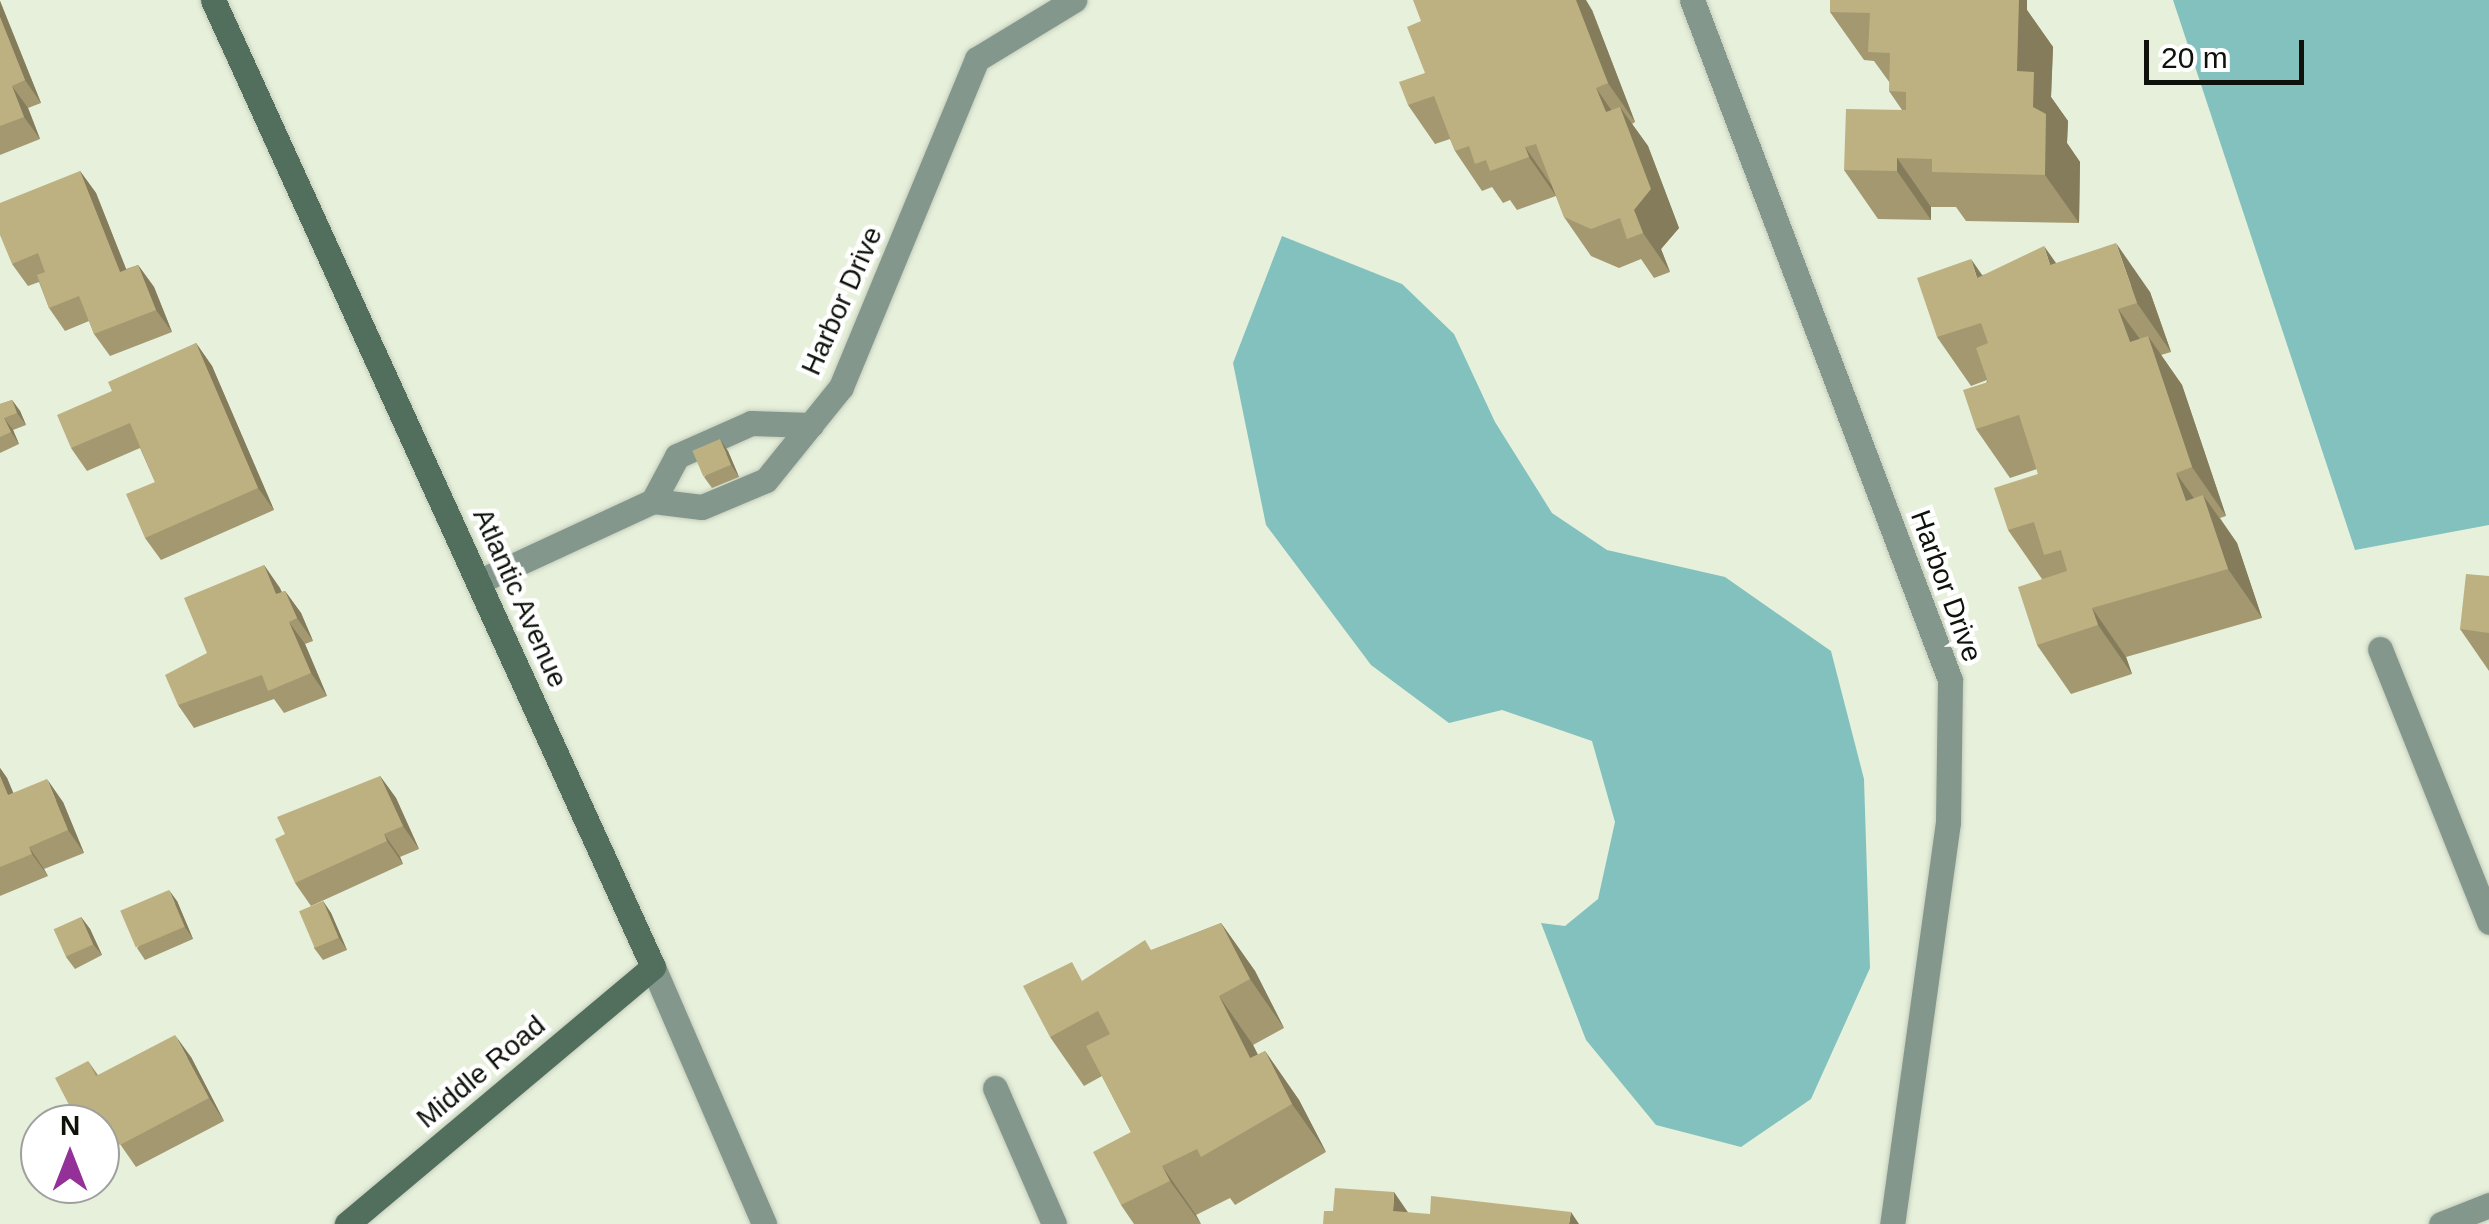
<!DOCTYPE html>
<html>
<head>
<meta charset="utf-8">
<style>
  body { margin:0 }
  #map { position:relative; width:2489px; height:1224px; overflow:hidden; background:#e6f0db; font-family:Arial,sans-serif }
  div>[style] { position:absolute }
  .water>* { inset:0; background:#83c1be }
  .roads { filter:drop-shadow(0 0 2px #c4ccba) drop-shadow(0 0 2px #c4ccba) }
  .minor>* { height:25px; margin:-12.5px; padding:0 12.5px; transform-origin:12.5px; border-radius:12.5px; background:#83978c }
  .tertiary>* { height:25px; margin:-12.5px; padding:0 12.5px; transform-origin:12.5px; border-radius:12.5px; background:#83978c }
  .secondary>* { height:25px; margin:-12.5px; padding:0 12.5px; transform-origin:12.5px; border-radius:12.5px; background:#526f5e }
  .wall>* { inset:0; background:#a39870 }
  .shaded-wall>* { inset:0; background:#847c5b }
  .building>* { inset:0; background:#bdb182; transform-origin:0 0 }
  span { translate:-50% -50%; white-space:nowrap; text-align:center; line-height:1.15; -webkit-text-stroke:9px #fff; paint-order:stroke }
  .street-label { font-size:28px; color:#0f120b }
  .north { position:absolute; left:20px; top:1104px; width:100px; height:100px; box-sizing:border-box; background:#fff; border:2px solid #9fa09d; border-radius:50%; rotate:0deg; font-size:28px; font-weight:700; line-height:40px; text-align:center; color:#0f120b }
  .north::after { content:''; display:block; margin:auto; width:35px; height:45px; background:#933199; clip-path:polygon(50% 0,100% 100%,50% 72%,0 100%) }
  .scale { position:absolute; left:2144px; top:40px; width:160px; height:45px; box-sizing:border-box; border:5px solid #0f120b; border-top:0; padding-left:12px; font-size:30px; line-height:35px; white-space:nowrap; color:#0f120b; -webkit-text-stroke:8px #fff; paint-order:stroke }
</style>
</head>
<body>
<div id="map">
  <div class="water">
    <i style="clip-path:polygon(2173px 0,2489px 0,2489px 525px,2355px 550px)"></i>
    <i style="clip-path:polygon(1282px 236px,1402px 284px,1454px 334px,1495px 422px,1552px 513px,1607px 550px,1725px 577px,1831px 651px,1864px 779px,1870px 968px,1811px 1099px,1741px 1147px,1656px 1125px,1586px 1040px,1541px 923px,1565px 926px,1598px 899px,1615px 822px,1592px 741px,1502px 710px,1449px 723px,1371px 665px,1266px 525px,1233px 363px)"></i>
  </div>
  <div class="roads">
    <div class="minor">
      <i style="left:1692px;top:0;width:727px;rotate:69.22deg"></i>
      <i style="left:1950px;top:680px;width:142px;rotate:90.8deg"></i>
      <i style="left:1948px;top:822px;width:406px;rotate:97.9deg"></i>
      <i style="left:653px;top:501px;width:49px;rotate:7deg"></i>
      <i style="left:702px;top:507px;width:69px;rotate:-22.9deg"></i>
      <i style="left:766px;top:480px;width:119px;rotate:-51.1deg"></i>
      <i style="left:841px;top:387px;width:355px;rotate:-67.5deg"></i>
      <i style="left:977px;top:59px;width:114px;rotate:-31.3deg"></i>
      <i style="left:480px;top:581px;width:191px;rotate:-24.8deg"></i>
      <i style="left:653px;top:501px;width:51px;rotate:-61.9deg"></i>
      <i style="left:677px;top:456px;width:81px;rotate:-24deg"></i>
      <i style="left:751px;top:423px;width:60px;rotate:1.9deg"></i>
      <i style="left:2380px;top:649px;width:294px;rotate:68.2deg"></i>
      <i style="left:995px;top:1088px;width:148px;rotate:66.5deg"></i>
      <i style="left:2441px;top:1224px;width:52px;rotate:-21.6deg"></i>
    </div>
    <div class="tertiary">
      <i style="left:653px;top:967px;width:280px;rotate:66.6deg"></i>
    </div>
    <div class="secondary">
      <i style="left:213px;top:0;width:1062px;rotate:65.53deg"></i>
      <i style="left:653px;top:967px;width:400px;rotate:140deg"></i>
    </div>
  </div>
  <div class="wall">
    <i style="clip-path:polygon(0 1px,41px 103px,28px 108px,40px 139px,0 155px)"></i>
    <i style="clip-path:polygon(1592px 10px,1635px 122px,1632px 124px,1648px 146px,1679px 228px,1661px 249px,1670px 272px,1654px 278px,1641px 259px,1619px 268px,1591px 256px,1564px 217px,1556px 196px,1517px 210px,1510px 200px,1503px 203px,1492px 187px,1482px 191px,1455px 151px,1450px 139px,1435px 144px,1408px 105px,1425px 73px)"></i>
    <i style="clip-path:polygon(2027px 10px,2053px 47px,2051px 97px,2068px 121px,2067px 143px,2080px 162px,2079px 223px,1966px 221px,1956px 207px,1931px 207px,1931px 220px,1878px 219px,1844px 170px,1902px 110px,1889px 91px,1890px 83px,1874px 61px,1864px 60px,1830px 12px)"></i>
    <i style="clip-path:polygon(80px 171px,96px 193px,126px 269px,138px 265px,154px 287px,172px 332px,110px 356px,94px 334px,89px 321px,65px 331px,49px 308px,39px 282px,28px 286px,12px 264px)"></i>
    <i style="clip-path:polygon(2056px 263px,2150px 292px,2171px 352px,2161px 355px,2182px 385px,2226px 516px,2220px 518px,2237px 543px,2262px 618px,2126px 657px,2132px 674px,2071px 694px,2037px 645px,2042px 579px,2008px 530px,2038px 474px,2037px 469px,2010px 478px,1976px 429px,1987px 380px,1971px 386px,1937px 337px,1982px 275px)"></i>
    <i style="clip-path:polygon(196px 343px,212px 366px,274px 510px,161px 560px,145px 538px,155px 482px,140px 448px,87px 471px,71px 448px,112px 391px)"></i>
    <i style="clip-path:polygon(12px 400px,20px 411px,26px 425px,13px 430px,19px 444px,0 453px,0 404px)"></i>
    <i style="clip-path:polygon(728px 451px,739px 477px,712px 488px,704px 477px)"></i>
    <i style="clip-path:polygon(264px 565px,282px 592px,285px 591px,301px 613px,313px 641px,305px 644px,327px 696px,284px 713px,274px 699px,194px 728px,178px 705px,207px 653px)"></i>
    <i style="clip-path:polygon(2489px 576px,2489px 671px,2460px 629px)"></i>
    <i style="clip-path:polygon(0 768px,7px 778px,13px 793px,63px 802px,84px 853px,44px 869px,48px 876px,0 896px)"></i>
    <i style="clip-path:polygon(380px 776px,396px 798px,419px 849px,400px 857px,403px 864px,311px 906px,295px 883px)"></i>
    <i style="clip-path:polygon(177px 901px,193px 939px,145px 960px,137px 948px)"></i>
    <i style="clip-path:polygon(323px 901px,331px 913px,347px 950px,323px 960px,314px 948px)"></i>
    <i style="clip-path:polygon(81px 917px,90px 929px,102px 955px,75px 969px,66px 957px)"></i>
    <i style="clip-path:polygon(1221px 923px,1255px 971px,1284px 1028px,1253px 1045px,1258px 1055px,1265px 1051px,1299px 1100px,1326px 1152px,1235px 1205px,1230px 1198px,1196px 1215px,1201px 1224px,1134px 1224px,1121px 1205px,1131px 1132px,1102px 1076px,1084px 1086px,1050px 1037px,1084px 980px,1152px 950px)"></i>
    <i style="clip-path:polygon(191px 1057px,224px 1121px,136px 1167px,120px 1144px,100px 1154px,100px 1124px,88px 1061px,98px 1075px)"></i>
  </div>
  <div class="shaded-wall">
    <i style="clip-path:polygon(1573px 0,1586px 0,1592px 10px,1635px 122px,1608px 83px)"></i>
    <i style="clip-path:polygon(1994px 0,2027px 0,2027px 10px,2053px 47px,2051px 97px,2068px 121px,2067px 143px,2080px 162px,2079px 223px,2045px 175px,2033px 107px,2017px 71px)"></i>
    <i style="clip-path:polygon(0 1px,41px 103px,25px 80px,0 17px)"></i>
    <i style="clip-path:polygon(12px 86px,28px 108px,40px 139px,24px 117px)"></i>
    <i style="clip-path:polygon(1596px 88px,1623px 127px,1606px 112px)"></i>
    <i style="clip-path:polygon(1620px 107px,1648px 146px,1679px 228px,1661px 249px,1670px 272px,1643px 233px,1634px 210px)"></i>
    <i style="clip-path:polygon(1525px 147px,1552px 186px,1556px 196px,1529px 157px)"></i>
    <i style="clip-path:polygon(1897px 158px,1931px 207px,1931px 220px,1897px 171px)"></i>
    <i style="clip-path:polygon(80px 171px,96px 193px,136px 294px,120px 272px)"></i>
    <i style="clip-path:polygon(2116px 243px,2150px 292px,2171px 352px,2137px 303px)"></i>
    <i style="clip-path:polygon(2044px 246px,2078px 294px,2050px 265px)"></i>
    <i style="clip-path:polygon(1971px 259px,2005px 308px,1977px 278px)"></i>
    <i style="clip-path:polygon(138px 265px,154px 287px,172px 332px,156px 310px)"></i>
    <i style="clip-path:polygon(2118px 309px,2153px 357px,2130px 342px)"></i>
    <i style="clip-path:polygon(2148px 336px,2182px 385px,2226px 516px,2192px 467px)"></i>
    <i style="clip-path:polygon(196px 343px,212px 366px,274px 510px,258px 488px)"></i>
    <i style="clip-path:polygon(12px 400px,20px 411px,26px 425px,17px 413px)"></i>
    <i style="clip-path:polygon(4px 418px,13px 430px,19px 444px,11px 432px)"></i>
    <i style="clip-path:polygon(720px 439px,728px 451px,739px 477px,731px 465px)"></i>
    <i style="clip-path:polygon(2176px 473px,2210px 521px,2186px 501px)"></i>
    <i style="clip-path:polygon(2203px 495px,2237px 543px,2262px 618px,2228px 569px)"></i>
    <i style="clip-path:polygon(264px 565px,280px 588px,292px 617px,276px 594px)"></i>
    <i style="clip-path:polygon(285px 591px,301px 613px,313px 641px,297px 618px)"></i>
    <i style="clip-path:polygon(2092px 608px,2126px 657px,2132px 674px,2098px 625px)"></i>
    <i style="clip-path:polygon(289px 622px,305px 644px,327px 696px,311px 673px)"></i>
    <i style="clip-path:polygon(0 768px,7px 778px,24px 818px,8px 795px,0 776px)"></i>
    <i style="clip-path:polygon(380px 776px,396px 798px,419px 849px,403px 826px)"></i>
    <i style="clip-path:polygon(47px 779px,63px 802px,84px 853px,68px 830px)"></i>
    <i style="clip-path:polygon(384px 834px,400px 857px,403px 864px,387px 841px)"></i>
    <i style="clip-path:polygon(29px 847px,44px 869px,48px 876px,32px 854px)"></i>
    <i style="clip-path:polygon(169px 890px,177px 901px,193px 939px,185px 927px)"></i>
    <i style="clip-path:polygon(323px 901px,331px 913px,347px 950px,339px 938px)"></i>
    <i style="clip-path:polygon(81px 917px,90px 929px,102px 955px,93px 944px)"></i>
    <i style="clip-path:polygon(1221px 923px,1255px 971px,1284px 1028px,1250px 979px)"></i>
    <i style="clip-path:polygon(1219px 996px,1253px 1045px,1284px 1107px,1250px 1058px)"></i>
    <i style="clip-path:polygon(175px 1035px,191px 1057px,224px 1121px,209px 1098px)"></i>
    <i style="clip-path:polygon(1265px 1051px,1299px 1100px,1326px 1152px,1292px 1104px)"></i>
    <i style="clip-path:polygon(1162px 1166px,1196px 1215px,1201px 1224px,1170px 1181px)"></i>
    <i style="clip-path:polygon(1394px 1192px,1416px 1224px,1393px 1211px)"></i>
    <i style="clip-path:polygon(1571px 1212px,1579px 1224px,1569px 1224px)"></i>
  </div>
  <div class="building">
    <i style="clip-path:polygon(1413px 0,1576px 0,1608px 83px,1596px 88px,1606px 112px,1620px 107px,1651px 189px,1634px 210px,1643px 233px,1627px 239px,1620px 218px,1591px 229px,1564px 217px,1536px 144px,1525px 147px,1529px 157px,1490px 171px,1486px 160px,1475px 164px,1469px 146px,1455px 151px,1434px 96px,1408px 105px,1399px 82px,1425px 73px,1407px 27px,1421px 21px)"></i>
    <i style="clip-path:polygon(1830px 0,2019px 0,2017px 71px,2034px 72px,2033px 107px,2046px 114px,2045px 175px,1932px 172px,1932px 159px,1897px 158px,1897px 171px,1844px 170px,1846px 109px,1906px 110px,1906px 92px,1889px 91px,1890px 53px,1868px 52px,1870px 13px,1830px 12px)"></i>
    <i style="clip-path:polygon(0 17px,25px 80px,12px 86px,24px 117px,0 126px)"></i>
    <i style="clip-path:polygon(80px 171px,120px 272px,138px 265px,156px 310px,94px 334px,79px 296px,49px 308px,37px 275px,45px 272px,38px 253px,12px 264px,0 235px,0 203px)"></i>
    <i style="clip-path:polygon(2116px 243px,2137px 303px,2118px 309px,2130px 342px,2148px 336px,2192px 467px,2176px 473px,2186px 501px,2203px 495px,2228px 569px,2092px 608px,2098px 625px,2037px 645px,2018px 587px,2067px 571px,2061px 550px,2044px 555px,2034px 522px,2008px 530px,1994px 488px,2038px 474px,2019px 415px,1976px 429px,1963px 390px,1988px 382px,1976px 348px,1988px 343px,1981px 323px,1937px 337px,1917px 278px,1971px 259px,1977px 278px,2044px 246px,2050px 265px)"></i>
    <i style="clip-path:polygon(196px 343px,258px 488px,145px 538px,126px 494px,155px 482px,130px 423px,71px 448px,57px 415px,112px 391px,108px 382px)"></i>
    <i style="clip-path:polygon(12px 400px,17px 413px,4px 418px,11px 432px,0 437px,0 404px)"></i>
    <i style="left:720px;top:439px;width:28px;height:30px;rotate:67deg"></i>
    <i style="clip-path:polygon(264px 565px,276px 594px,285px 591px,297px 618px,289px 622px,311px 673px,268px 691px,262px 675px,178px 705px,165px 675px,207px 653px,184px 598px)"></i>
    <i style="clip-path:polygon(2466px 574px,2489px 576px,2489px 633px,2460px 629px)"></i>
    <i style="clip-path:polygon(0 776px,8px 795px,47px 779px,68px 830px,29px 847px,32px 854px,0 867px)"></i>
    <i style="clip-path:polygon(380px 776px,403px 826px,384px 834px,387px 841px,295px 883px,275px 839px,285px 834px,277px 817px)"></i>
    <i style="left:169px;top:890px;width:40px;height:53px;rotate:67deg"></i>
    <i style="left:323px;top:901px;width:40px;height:26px;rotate:67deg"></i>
    <i style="left:81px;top:917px;width:30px;height:30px;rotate:66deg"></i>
    <i style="clip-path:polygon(1221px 923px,1250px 979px,1219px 996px,1250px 1058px,1265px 1051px,1292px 1104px,1201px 1157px,1197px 1149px,1162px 1166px,1170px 1181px,1121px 1205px,1093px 1152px,1131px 1132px,1086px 1046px,1110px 1034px,1098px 1011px,1050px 1037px,1023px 986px,1072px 962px,1082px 981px,1145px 940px,1151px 950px)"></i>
    <i style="clip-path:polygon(175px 1035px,209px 1098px,120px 1145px,107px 1120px,99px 1124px,79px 1124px,55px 1078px,88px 1061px,96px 1076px)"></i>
    <i style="clip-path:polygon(1335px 1188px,1394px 1192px,1393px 1211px,1430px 1214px,1431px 1196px,1571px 1212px,1569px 1224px,1323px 1224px,1324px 1211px,1333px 1211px)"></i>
  </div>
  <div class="street-label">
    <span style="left:842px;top:301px;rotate:-66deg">Harbor Drive</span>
    <span style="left:1946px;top:586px;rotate:70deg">Harbor Drive</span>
    <span style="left:520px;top:598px;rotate:66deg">Atlantic Avenue</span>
    <span style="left:481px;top:1072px;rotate:-40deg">Middle Road</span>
  </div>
  <div class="north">N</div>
  <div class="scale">20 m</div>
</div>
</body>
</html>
